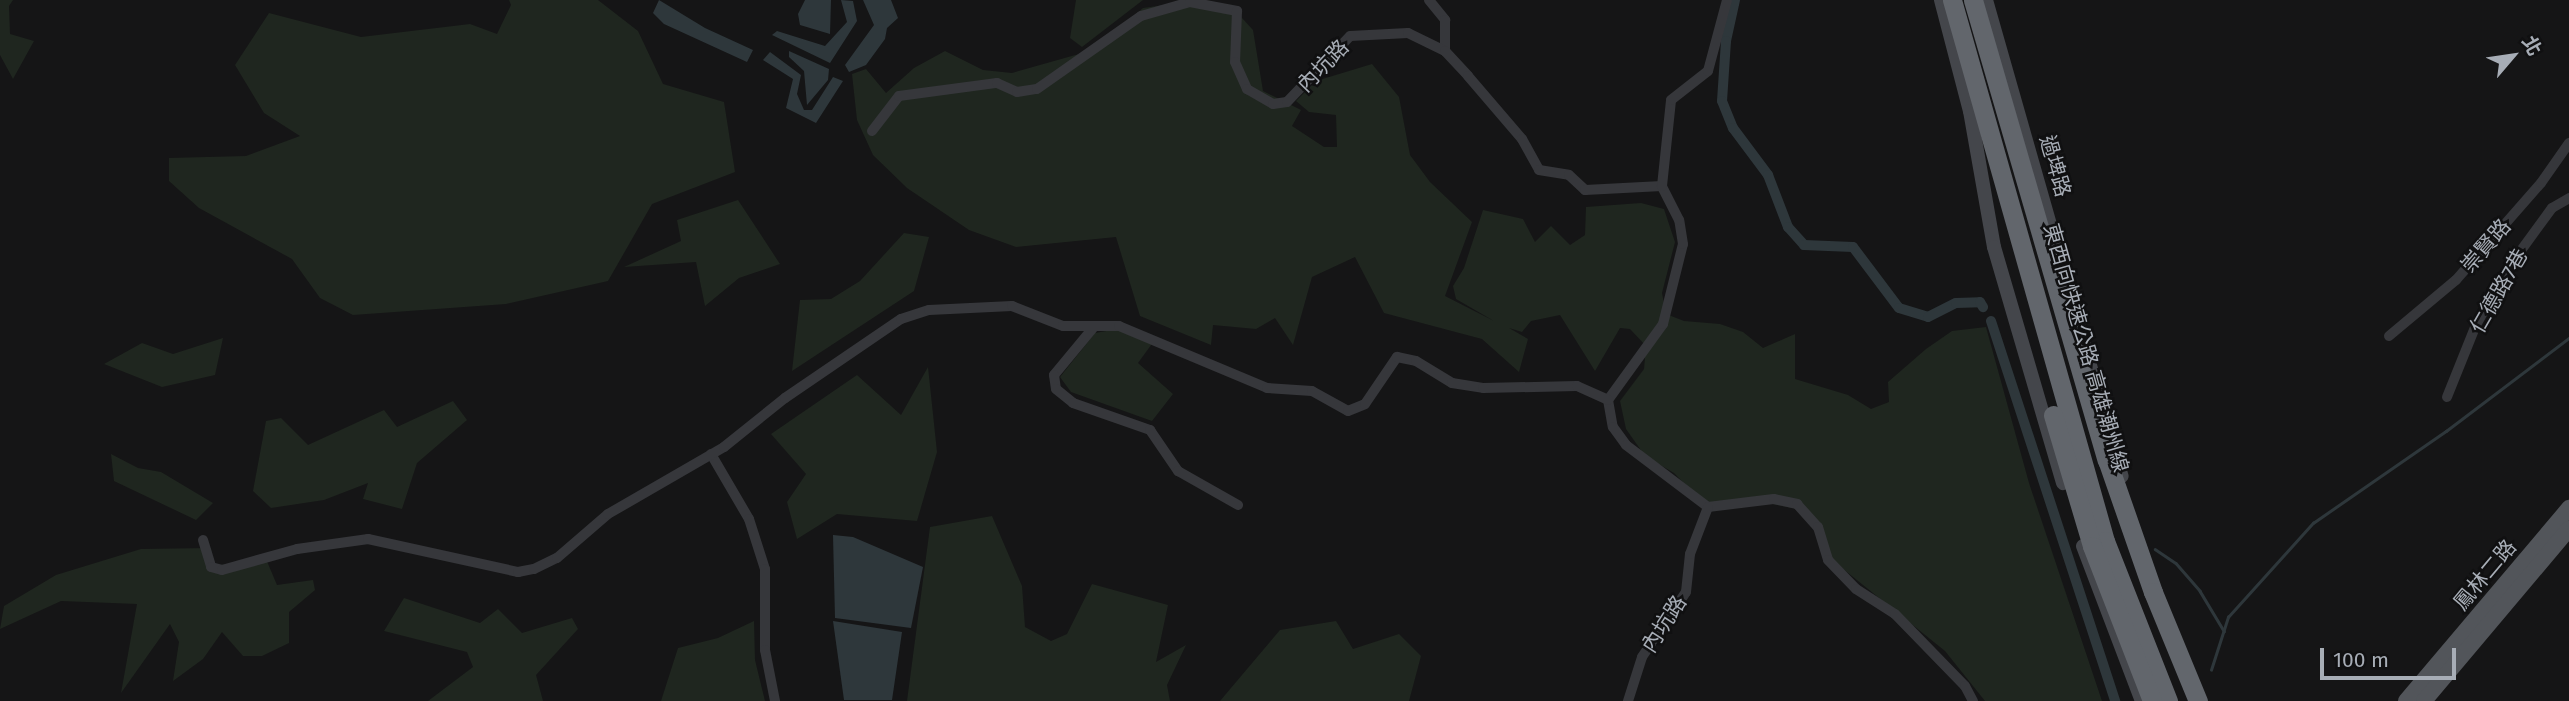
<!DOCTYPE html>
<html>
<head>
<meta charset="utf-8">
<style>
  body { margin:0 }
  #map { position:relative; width:2569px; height:701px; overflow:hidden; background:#151516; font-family:"Fira Sans","Noto Sans TC",sans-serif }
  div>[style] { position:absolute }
  .green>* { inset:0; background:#1f261f }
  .water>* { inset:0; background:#2e373b }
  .stream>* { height:2.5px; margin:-1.25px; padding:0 1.25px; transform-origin:1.25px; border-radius:1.25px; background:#2e373b }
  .canal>* { height:10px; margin:-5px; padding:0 5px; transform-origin:5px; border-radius:5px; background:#2e373b }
  .street>* { height:10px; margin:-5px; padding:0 5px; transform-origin:5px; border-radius:5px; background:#36373b }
  .secondary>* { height:14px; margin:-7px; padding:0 7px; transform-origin:7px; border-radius:7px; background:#44464b }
  .primary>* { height:16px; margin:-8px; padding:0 8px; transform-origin:8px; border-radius:8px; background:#52555a }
  .highway>* { height:19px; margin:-9.5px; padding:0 9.5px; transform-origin:9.5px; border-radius:9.5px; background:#62666c }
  span { translate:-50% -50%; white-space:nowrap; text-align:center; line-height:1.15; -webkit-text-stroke:5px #101011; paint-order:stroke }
  .street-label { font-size:21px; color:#a7adb6 }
  .north { position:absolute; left:2478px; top:21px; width:70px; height:70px; -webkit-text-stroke:5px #101011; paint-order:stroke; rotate:61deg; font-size:19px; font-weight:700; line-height:28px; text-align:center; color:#a7adb6 }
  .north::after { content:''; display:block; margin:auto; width:24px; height:32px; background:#a7adb6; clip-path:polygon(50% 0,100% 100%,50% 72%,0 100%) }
  .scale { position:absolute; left:2320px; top:648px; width:136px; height:32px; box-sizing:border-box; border:4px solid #a7adb6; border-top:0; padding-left:9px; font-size:21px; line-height:24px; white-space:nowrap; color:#a7adb6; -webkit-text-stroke:5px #101011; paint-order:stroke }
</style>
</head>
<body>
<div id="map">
  <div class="green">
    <i style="clip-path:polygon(0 0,13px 0,9px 6px,10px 34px,34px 41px,13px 79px,0 55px)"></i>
    <i style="clip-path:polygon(509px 0,598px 0,638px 31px,663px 84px,724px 102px,735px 172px,652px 204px,608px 281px,506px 304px,353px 315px,320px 298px,292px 259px,199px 208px,169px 181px,169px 158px,246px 156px,300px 136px,264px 113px,235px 65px,269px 13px,361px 37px,470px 24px,497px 34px,511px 5px)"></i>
    <i style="clip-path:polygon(1076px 0,1143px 0,1082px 47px,1070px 38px)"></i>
    <i style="clip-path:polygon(1185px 2px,1232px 7px,1253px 30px,1263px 91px,1301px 110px,1292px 126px,1324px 147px,1337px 147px,1336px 115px,1309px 112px,1296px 101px,1316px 81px,1372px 64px,1399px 97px,1410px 155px,1430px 182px,1472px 222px,1445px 296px,1494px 321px,1456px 299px,1453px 286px,1464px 268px,1483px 210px,1523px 219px,1535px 242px,1551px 226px,1570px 245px,1585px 235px,1586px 207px,1641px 203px,1664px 209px,1675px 242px,1662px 293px,1666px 314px,1684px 321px,1720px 324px,1743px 332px,1763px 348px,1795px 334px,1795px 379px,1848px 395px,1871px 409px,1889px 402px,1888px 382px,1926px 349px,1952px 331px,1986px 327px,2029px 483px,2102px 701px,1985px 701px,1945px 651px,1832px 560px,1827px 542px,1797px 509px,1762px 502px,1706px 506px,1674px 473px,1645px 456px,1626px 429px,1620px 401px,1644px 369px,1646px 346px,1630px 329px,1620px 328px,1595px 371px,1560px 315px,1531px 321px,1522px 332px,1509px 328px,1528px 339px,1519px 372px,1482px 339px,1384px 313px,1355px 257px,1312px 277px,1293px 345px,1275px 318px,1256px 329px,1213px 325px,1211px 345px,1140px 316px,1116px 237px,1016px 247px,969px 230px,907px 188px,873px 155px,857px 120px,852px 74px,866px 69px,886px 93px,914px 68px,945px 51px,983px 70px,1012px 73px,1093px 50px,1143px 8px)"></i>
    <i style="clip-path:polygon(738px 200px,780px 264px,739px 278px,705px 306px,696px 262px,624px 267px,681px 241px,677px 220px)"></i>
    <i style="clip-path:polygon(904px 233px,929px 237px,914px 291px,792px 371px,800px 300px,831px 299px,860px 281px)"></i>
    <i style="clip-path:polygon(1118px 329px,1154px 341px,1138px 363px,1173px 394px,1152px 421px,1071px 392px,1060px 377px,1095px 333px)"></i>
    <i style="clip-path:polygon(223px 338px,215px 375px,162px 387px,104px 364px,142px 343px,173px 354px)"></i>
    <i style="clip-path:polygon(928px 367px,937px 452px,917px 521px,837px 514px,797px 539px,787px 502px,806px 474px,771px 434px,857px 375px,901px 415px)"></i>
    <i style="clip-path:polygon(453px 401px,467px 420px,417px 463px,402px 509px,363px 499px,368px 483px,324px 500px,271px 508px,253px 491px,266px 421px,281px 418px,308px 445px,384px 410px,397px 427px)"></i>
    <i style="clip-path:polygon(111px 454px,138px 468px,161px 472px,213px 503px,196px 520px,114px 481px)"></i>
    <i style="clip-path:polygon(992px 516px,1022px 586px,1025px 627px,1051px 641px,1067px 634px,1092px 584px,1168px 605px,1156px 662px,1186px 645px,1167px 685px,1170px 701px,907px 701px,930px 527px)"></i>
    <i style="clip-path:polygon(211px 548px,213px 566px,266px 559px,277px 585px,313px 580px,315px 590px,289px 612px,289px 643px,262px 656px,243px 656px,222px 632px,203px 659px,173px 681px,179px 642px,170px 624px,121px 693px,137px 604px,61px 601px,0 629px,4px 606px,56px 575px,141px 549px)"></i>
    <i style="clip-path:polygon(404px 598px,480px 623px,498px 609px,522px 633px,572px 618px,578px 629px,536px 675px,543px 701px,428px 701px,473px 667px,467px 652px,384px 631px)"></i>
    <i style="clip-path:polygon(754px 621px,755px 660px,765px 701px,661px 701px,678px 648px,718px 638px)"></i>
    <i style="clip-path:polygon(1336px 621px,1353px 649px,1399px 634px,1421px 656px,1409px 701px,1220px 701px,1280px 630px)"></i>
  </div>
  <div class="water">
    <i style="clip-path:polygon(659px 0,705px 28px,753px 50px,747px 62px,664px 24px,653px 13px)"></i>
    <i style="clip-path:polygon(805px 0,831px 0,830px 34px,800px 25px,798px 14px)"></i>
    <i style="clip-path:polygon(841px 0,853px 1px,857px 21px,830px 63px,772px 35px,777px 31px,825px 46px,847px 22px)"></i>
    <i style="clip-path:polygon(863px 0,891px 0,898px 18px,887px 28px,885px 39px,866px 65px,849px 72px,845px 65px,874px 25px)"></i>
    <i style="clip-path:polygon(789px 51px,829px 69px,828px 80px,807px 105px,804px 71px,789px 57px)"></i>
    <i style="clip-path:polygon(770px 52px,801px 75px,797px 94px,804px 110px,812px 110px,833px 77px,843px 81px,816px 123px,786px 108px,793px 79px,763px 60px)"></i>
    <i style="clip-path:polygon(833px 535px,853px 537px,923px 567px,911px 628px,835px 618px)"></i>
    <i style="clip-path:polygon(833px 621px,902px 632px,892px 700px,844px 700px)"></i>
  </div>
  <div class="stream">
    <i style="left:2155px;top:549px;width:25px;rotate:34deg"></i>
    <i style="left:2176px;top:563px;width:37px;rotate:49deg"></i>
    <i style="left:2200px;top:591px;width:47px;rotate:59deg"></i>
    <i style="left:2211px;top:670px;width:56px;rotate:-72.2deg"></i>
    <i style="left:2228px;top:617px;width:127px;rotate:-47.9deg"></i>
    <i style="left:2313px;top:523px;width:162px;rotate:-34.7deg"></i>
    <i style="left:2446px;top:431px;width:154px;rotate:-37.1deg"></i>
  </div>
  <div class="canal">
    <i style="left:1735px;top:0;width:42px;rotate:102.4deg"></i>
    <i style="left:1726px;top:41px;width:60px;rotate:93.8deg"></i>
    <i style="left:1722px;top:101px;width:29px;rotate:68deg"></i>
    <i style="left:1733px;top:128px;width:59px;rotate:53.3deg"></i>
    <i style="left:1768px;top:175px;width:56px;rotate:69deg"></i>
    <i style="left:1788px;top:227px;width:24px;rotate:48deg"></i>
    <i style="left:1804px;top:245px;width:49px;rotate:2.3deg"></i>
    <i style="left:1853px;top:247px;width:76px;rotate:53deg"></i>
    <i style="left:1899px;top:308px;width:30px;rotate:17deg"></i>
    <i style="left:1928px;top:317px;width:31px;rotate:-27deg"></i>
    <i style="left:1956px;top:303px;width:24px;rotate:-2deg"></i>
    <i style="left:1980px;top:302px;width:6px;rotate:59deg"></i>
    <i style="left:1991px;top:321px;width:400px;rotate:71.9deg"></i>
  </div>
  <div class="street">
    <i style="left:1429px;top:0;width:26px;rotate:51deg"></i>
    <i style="left:1445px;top:20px;width:31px;rotate:90deg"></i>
    <i style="left:872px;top:131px;width:44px;rotate:-52.4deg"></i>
    <i style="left:899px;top:96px;width:99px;rotate:-7.6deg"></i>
    <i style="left:997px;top:83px;width:22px;rotate:24deg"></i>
    <i style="left:1017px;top:92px;width:20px;rotate:-9deg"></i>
    <i style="left:1037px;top:89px;width:127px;rotate:-35.1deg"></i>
    <i style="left:1141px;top:16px;width:51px;rotate:-15.9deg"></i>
    <i style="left:1190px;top:2px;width:48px;rotate:10.8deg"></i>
    <i style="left:1237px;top:11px;width:51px;rotate:92.2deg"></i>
    <i style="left:1235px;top:62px;width:30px;rotate:66deg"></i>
    <i style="left:1247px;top:89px;width:30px;rotate:30deg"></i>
    <i style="left:1273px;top:104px;width:14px;rotate:-8deg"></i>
    <i style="left:1287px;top:102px;width:91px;rotate:-46.3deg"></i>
    <i style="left:1350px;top:36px;width:58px;rotate:-3deg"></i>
    <i style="left:1408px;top:33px;width:41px;rotate:25.9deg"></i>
    <i style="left:1445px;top:51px;width:34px;rotate:47deg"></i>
    <i style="left:1468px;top:76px;width:83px;rotate:49.4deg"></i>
    <i style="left:1522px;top:139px;width:35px;rotate:61deg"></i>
    <i style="left:1539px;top:170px;width:30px;rotate:9deg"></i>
    <i style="left:1569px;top:175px;width:22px;rotate:43deg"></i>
    <i style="left:1585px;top:190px;width:77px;rotate:-3deg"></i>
    <i style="left:1093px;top:328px;width:61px;rotate:129.7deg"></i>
    <i style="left:1054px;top:375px;width:14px;rotate:82deg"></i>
    <i style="left:1056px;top:389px;width:22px;rotate:39deg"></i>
    <i style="left:1073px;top:403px;width:82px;rotate:19.3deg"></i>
    <i style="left:1150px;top:430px;width:50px;rotate:55.7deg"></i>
    <i style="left:1178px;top:471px;width:69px;rotate:29.5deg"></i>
    <i style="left:2389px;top:336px;width:87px;rotate:-39.9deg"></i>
    <i style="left:2456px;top:280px;width:129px;rotate:-48.8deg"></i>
    <i style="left:2541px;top:183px;width:49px;rotate:-55deg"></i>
    <i style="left:2447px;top:397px;width:78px;rotate:-68.1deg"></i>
    <i style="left:2476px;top:325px;width:62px;rotate:-60.9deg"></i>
    <i style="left:2506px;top:271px;width:78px;rotate:-53.9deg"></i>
    <i style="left:2552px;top:208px;width:20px;rotate:-30deg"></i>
    <i style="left:1608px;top:400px;width:27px;rotate:80deg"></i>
    <i style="left:1613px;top:427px;width:22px;rotate:54deg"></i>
    <i style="left:1626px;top:445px;width:103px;rotate:37.1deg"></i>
    <i style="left:1708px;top:507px;width:66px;rotate:-6.9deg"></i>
    <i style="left:1774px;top:499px;width:24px;rotate:12deg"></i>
    <i style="left:1797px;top:504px;width:31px;rotate:48deg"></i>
    <i style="left:1818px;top:527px;width:34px;rotate:73deg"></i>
    <i style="left:1828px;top:560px;width:40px;rotate:46deg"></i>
    <i style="left:1856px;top:589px;width:46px;rotate:32.7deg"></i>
    <i style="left:1895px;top:614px;width:100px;rotate:45.8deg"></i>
    <i style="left:1965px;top:686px;width:17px;rotate:62deg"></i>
    <i style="left:1608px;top:400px;width:94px;rotate:-54.1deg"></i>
    <i style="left:1663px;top:324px;width:82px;rotate:-76deg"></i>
    <i style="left:1683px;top:244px;width:24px;rotate:-99deg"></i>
    <i style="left:1679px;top:220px;width:38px;rotate:-117deg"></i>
    <i style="left:1662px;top:186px;width:86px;rotate:-84deg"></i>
    <i style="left:1671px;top:100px;width:47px;rotate:-38.1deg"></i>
    <i style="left:1708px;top:71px;width:73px;rotate:-75deg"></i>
    <i style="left:711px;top:454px;width:75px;rotate:59.7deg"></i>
    <i style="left:749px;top:519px;width:52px;rotate:72.3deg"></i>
    <i style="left:765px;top:569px;width:81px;rotate:90deg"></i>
    <i style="left:765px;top:650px;width:52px;rotate:78.9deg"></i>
    <i style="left:203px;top:540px;width:28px;rotate:73deg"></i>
    <i style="left:211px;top:567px;width:11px;rotate:15deg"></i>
    <i style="left:222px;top:570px;width:78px;rotate:-15.6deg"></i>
    <i style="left:297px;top:549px;width:72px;rotate:-8deg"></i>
    <i style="left:368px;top:539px;width:154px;rotate:12.4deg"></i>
    <i style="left:518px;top:572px;width:16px;rotate:-11deg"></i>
    <i style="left:534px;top:569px;width:25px;rotate:-26deg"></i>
    <i style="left:557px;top:558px;width:67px;rotate:-40.8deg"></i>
    <i style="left:608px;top:514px;width:134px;rotate:-30deg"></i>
    <i style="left:724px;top:447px;width:78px;rotate:-38.8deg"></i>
    <i style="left:785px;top:398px;width:140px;rotate:-34.3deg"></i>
    <i style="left:901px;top:319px;width:29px;rotate:-18deg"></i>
    <i style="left:929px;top:310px;width:83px;rotate:-2.8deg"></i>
    <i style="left:1012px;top:306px;width:55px;rotate:21.4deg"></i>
    <i style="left:1063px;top:326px;width:56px"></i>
    <i style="left:1119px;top:326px;width:160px;rotate:22.7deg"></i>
    <i style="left:1267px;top:388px;width:45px;rotate:3.8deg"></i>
    <i style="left:1312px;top:391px;width:41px;rotate:29.1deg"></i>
    <i style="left:1348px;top:411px;width:18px;rotate:-22deg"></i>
    <i style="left:1365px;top:404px;width:57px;rotate:-55.8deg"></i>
    <i style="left:1397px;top:357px;width:19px;rotate:12deg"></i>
    <i style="left:1416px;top:361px;width:42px;rotate:31.4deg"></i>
    <i style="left:1452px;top:383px;width:31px;rotate:9deg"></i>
    <i style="left:1483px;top:388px;width:94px;rotate:-1.2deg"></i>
    <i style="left:1577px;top:386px;width:34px;rotate:24deg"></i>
    <i style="left:1628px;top:701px;width:46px;rotate:-72.3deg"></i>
    <i style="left:1642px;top:657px;width:78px;rotate:-55.9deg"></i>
    <i style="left:1686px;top:592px;width:38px;rotate:-84deg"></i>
    <i style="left:1690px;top:554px;width:50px;rotate:-69deg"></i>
  </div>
  <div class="secondary">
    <i style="left:1941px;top:0;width:115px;rotate:75.4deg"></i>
    <i style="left:1970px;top:111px;width:138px;rotate:80deg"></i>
    <i style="left:1994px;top:247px;width:246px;rotate:73.7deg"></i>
    <i style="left:1986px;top:0;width:495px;rotate:74.1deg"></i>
    <i style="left:2083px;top:546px;width:166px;rotate:69.2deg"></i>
  </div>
  <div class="primary">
    <i style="left:2406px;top:701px;width:253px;rotate:-49.8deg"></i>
    <i style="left:2424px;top:701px;width:225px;rotate:-49.9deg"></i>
  </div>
  <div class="highway">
    <i style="left:1952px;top:0;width:562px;rotate:74.21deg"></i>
    <i style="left:2105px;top:541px;width:172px;rotate:68.5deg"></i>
    <i style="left:1973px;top:0;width:479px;rotate:73.8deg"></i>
    <i style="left:2107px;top:460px;width:140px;rotate:70.8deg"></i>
    <i style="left:2153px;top:592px;width:118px;rotate:67.6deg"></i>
    <i style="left:2053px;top:415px;width:137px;rotate:73.4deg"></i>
    <i style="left:2092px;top:546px;width:166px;rotate:68.8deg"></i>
  </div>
  <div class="street-label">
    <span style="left:1323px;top:66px;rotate:-46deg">內坑路</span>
    <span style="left:2055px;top:166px;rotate:74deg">過埤路</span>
    <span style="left:2486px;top:246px;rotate:-49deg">崇賢路</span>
    <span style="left:2499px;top:291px;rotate:-60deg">仁德路7巷</span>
    <span style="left:2086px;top:348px;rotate:74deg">東西向快速公路 高雄潮州線</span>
    <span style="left:2485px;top:575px;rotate:-50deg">鳳林二路</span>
    <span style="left:1664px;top:624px;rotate:-57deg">內坑路</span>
  </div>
  <div class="north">北</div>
  <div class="scale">100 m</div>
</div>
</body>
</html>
